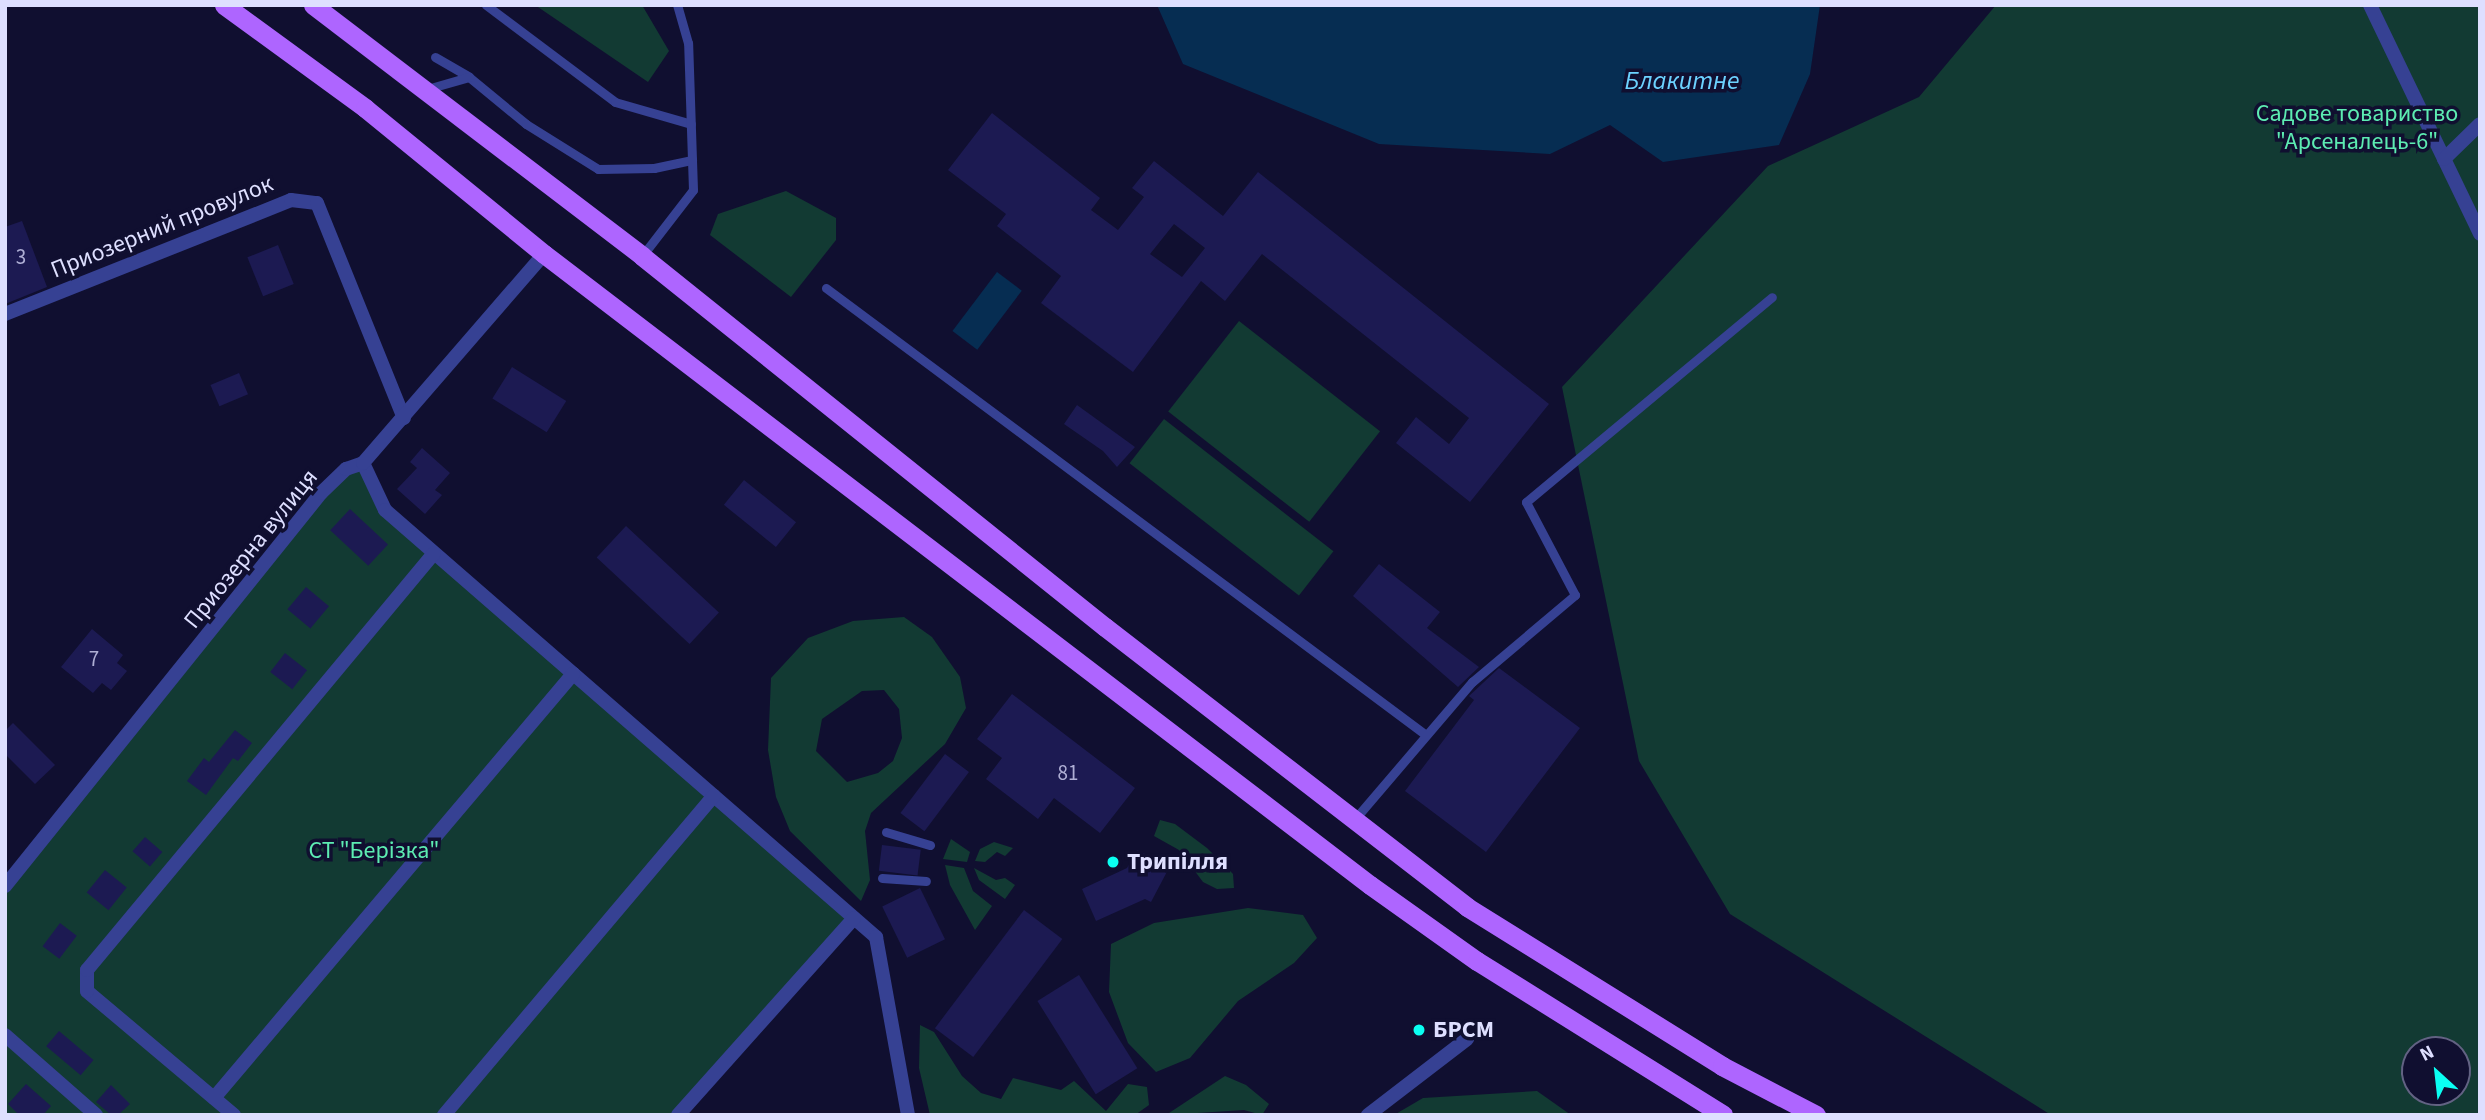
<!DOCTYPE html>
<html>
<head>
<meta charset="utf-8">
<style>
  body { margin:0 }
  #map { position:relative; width:2485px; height:1120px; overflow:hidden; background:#100f30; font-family:"Source Sans 3",sans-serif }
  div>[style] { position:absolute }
  .green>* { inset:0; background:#123a33; transform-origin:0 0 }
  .water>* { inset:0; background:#062d52; transform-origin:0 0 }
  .building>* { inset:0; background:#1c1a52; transform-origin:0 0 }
  .service>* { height:9px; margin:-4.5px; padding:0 4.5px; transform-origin:4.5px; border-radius:4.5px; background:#364193 }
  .minor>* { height:14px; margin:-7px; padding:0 7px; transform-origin:7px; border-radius:7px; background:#364193 }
  .primary>* { height:19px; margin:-9.5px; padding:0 9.5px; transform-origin:9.5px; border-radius:9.5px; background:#ae65ff }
  .dots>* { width:19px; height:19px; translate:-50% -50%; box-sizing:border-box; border:4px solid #100f30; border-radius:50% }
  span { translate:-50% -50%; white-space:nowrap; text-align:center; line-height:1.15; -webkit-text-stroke:7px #100f30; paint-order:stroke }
  .number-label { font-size:21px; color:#aeaed4 }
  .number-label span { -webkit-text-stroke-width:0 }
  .park-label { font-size:24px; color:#5decb2 }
  .street-label { font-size:24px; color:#dedfff }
  .poi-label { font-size:24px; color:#dedfff; font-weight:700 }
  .left { translate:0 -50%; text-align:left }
  .water-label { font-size:26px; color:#6cd2ff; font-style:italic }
  .frame { position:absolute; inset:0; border:7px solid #dedfff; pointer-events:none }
  .north { position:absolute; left:2401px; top:1036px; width:70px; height:70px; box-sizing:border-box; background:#100f30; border:2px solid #626283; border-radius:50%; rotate:333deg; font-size:19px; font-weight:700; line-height:28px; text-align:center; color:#dedfff }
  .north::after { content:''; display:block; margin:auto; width:24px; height:32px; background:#0afff2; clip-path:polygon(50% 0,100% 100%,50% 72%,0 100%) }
</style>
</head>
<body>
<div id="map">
  <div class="green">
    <i style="clip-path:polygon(535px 5px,642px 5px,669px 51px,648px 82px)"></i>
    <i style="clip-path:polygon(evenodd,1996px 5px,2480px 5px,2480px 1115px,2051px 1115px,1730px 914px,1639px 761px,1562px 387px,1768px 166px,1919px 97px,1996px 5px,2415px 1050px,2457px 1050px,2457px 1092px,2415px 1092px,2415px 1050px)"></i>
    <i style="clip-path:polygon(786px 191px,836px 218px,836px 240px,791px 297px,710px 235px,718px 214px)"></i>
    <i style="left:1239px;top:321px;width:179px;height:115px;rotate:38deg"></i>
    <i style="left:1164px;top:419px;width:215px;height:56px;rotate:38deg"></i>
    <i style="clip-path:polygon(363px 463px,385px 510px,854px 918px,682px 1115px,5px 1115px,5px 886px,321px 493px)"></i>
    <i style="clip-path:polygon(evenodd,904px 617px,932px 637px,960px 677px,966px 708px,945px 744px,871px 813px,865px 831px,870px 880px,861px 901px,790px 831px,776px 797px,768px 750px,771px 678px,808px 638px,853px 621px,904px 617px,884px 690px,899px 709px,902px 738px,893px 761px,878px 773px,847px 782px,816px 751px,822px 719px,862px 691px,884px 690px)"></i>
    <i style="clip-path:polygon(1160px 820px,1175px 824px,1207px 848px,1233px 874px,1234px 888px,1217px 889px,1203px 882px,1179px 850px,1154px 836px)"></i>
    <i style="clip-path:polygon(951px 839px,970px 852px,967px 862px,943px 859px)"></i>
    <i style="clip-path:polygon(994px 842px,1013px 848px,1005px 856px,997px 852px,985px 862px,975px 861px,980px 849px)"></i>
    <i style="clip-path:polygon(945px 865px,964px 868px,973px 891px,992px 906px,975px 930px,950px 885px)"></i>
    <i style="clip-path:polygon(974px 868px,996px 880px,1005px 878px,1015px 885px,1005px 899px,979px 880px)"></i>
    <i style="clip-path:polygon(1248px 908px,1303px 915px,1317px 938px,1294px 963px,1238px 1001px,1190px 1058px,1156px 1072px,1128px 1043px,1109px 992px,1111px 944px,1154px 923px)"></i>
    <i style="clip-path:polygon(920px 1025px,934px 1032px,962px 1076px,981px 1093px,1001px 1099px,1013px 1078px,1061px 1090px,1074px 1081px,1106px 1111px,1128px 1084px,1147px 1087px,1149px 1105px,1135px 1115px,930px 1115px,919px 1068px)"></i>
    <i style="clip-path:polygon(1225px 1076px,1246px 1085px,1269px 1104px,1262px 1115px,1244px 1110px,1166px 1115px)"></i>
    <i style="clip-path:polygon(1537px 1091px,1571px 1115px,1394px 1115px,1423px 1098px)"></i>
  </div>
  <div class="water">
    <i style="clip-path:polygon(1157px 5px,1820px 5px,1810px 74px,1779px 145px,1663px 162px,1610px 125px,1550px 154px,1379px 144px,1183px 64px)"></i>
    <i style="left:997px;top:272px;width:31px;height:74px;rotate:37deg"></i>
  </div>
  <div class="building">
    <i style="clip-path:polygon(evenodd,992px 113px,1100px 198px,1091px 210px,1118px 230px,1144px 197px,1132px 188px,1154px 161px,1223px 216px,1258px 172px,1549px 404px,1470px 502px,1396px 443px,1416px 417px,1449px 444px,1469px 418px,1262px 254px,1225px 301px,1201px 281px,1133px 372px,1041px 303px,1061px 276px,997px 226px,1006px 214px,948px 170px,992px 113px,1174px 224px,1205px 248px,1182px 277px,1150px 254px,1174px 224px)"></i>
    <i style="clip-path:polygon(22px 221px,47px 287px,5px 304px,5px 227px)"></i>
    <i style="left:278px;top:245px;width:42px;height:33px;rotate:68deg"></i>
    <i style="left:512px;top:367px;width:64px;height:37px;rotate:32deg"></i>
    <i style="left:239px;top:373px;width:23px;height:31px;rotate:67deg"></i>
    <i style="clip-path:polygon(1077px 405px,1135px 447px,1117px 467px,1103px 451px,1064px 424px)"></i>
    <i style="clip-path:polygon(422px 448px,450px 473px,435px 490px,442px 495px,425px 514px,397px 489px,417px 468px,410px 462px)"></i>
    <i style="left:744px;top:480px;width:67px;height:32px;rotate:39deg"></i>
    <i style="left:350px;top:509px;width:52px;height:29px;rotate:43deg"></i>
    <i style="left:626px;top:526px;width:127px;height:43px;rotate:43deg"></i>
    <i style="clip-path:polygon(1379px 564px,1440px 612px,1427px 628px,1479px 667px,1458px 687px,1353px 596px)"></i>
    <i style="left:306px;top:587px;width:30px;height:29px;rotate:40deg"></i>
    <i style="clip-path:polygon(92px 629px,123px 655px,117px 663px,127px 671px,111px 690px,102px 683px,93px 693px,61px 667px)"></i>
    <i style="left:285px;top:653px;width:28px;height:24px;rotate:38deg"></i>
    <i style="clip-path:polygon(1499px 668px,1580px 728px,1486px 852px,1405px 791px,1474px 700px,1469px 696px)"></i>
    <i style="clip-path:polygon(1012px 694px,1135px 788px,1100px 833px,1054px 798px,1038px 819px,986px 779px,1002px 758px,977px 739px)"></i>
    <i style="clip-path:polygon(13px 723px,55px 765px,35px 784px,5px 754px,5px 731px)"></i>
    <i style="clip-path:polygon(235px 730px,252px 743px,238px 761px,233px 758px,206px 795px,187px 781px,204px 758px,209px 762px)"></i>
    <i style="left:945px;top:754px;width:30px;height:74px;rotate:37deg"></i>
    <i style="left:145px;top:837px;width:23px;height:19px;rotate:41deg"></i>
    <i style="left:882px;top:845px;width:39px;height:26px;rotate:7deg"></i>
    <i style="clip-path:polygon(1137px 850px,1170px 866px,1151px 902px,1145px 899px,1096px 921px,1082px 889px,1127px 868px)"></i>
    <i style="left:105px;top:870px;width:28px;height:29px;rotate:39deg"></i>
    <i style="left:920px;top:888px;width:57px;height:42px;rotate:64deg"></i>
    <i style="left:1024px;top:910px;width:48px;height:148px;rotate:37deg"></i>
    <i style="left:60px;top:923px;width:21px;height:29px;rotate:37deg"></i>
    <i style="left:1079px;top:975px;width:110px;height:49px;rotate:58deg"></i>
    <i style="left:59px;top:1031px;width:45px;height:20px;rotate:40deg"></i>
    <i style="clip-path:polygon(26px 1084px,51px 1106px,43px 1115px,19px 1115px,8px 1104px)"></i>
    <i style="clip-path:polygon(111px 1085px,130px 1104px,118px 1115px,111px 1115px,96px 1102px)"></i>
  </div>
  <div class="service">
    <i style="left:486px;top:5px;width:161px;rotate:36.9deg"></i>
    <i style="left:615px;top:102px;width:79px;rotate:16.1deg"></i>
    <i style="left:435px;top:57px;width:39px;rotate:30deg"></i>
    <i style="left:469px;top:77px;width:74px;rotate:39.5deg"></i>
    <i style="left:526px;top:124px;width:85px;rotate:32deg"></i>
    <i style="left:598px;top:169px;width:56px;rotate:-1deg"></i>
    <i style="left:654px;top:168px;width:39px;rotate:-12deg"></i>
    <i style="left:427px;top:89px;width:44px;rotate:-15.9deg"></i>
    <i style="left:642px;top:256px;width:83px;rotate:-52.3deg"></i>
    <i style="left:693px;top:190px;width:147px;rotate:-91.9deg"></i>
    <i style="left:688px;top:43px;width:40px;rotate:-106deg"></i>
    <i style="left:826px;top:288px;width:748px;rotate:36.69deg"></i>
    <i style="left:1354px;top:820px;width:182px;rotate:-49.5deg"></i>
    <i style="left:1472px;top:682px;width:135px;rotate:-40.2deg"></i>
    <i style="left:1575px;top:595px;width:105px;rotate:-117.8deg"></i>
    <i style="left:1526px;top:502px;width:320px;rotate:-39.8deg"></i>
    <i style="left:886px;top:832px;width:46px;rotate:16.5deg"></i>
    <i style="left:882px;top:878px;width:44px;rotate:3.9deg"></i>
  </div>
  <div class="minor">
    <i style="left:2370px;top:5px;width:254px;rotate:64.3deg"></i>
    <i style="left:2444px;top:159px;width:50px;rotate:-44.2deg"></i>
    <i style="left:5px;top:314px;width:308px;rotate:-21.7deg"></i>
    <i style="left:291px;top:200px;width:26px;rotate:7deg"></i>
    <i style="left:317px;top:203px;width:232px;rotate:68deg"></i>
    <i style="left:363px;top:463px;width:52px;rotate:64.9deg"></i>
    <i style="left:385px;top:510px;width:651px;rotate:41.01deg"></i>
    <i style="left:876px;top:937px;width:181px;rotate:79.8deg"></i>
    <i style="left:5px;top:886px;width:504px;rotate:-51.2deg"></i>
    <i style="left:321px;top:493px;width:35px;rotate:-44deg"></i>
    <i style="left:346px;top:469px;width:18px;rotate:-19deg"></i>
    <i style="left:363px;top:463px;width:276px;rotate:-49.1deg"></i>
    <i style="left:5px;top:1035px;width:121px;rotate:41.3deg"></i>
    <i style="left:214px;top:1098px;width:556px;rotate:-49.75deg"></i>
    <i style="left:234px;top:1115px;width:192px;rotate:-139.9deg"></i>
    <i style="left:87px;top:991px;width:21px;rotate:-90deg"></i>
    <i style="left:87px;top:970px;width:542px;rotate:-50.23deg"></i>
    <i style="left:444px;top:1115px;width:418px;rotate:-49.8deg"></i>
    <i style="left:678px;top:1115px;width:264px;rotate:-48.2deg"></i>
    <i style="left:1368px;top:1115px;width:125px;rotate:-37.5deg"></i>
  </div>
  <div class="primary">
    <i style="left:224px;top:5px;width:175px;rotate:36.1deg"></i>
    <i style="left:365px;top:108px;width:231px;rotate:39.2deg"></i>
    <i style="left:544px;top:254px;width:1039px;rotate:37.38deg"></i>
    <i style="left:1370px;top:885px;width:131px;rotate:35.4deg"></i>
    <i style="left:1477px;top:961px;width:290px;rotate:32deg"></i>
    <i style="left:313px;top:5px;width:414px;rotate:37.3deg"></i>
    <i style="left:642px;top:256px;width:593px;rotate:38.71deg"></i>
    <i style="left:1105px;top:627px;width:458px;rotate:37.7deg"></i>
    <i style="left:1467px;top:907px;width:301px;rotate:31.9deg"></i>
    <i style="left:1722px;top:1066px;width:106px;rotate:27.5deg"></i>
  </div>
  <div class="dots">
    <i style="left:1113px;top:862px;background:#0afff2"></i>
    <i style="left:1419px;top:1030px;background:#0afff2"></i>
  </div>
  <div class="number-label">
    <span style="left:21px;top:257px">3</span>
    <span style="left:94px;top:659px">7</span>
    <span style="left:1068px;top:773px">81</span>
  </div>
  <div class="park-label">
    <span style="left:2357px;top:128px">Садове товариство<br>"Арсеналець-6"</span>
    <span style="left:374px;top:851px">СТ "Берізка"</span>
  </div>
  <div class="street-label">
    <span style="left:162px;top:227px;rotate:-22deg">Приозерний провулок</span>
    <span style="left:251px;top:549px;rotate:-51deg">Приозерна вулиця</span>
  </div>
  <div class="poi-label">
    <span class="left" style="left:1127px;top:862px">Трипілля</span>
    <span class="left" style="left:1433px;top:1030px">БРСМ</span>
  </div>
  <div class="water-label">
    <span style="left:1682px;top:81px">Блакитне</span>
  </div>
  <div class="frame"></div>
  <div class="north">N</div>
</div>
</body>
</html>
